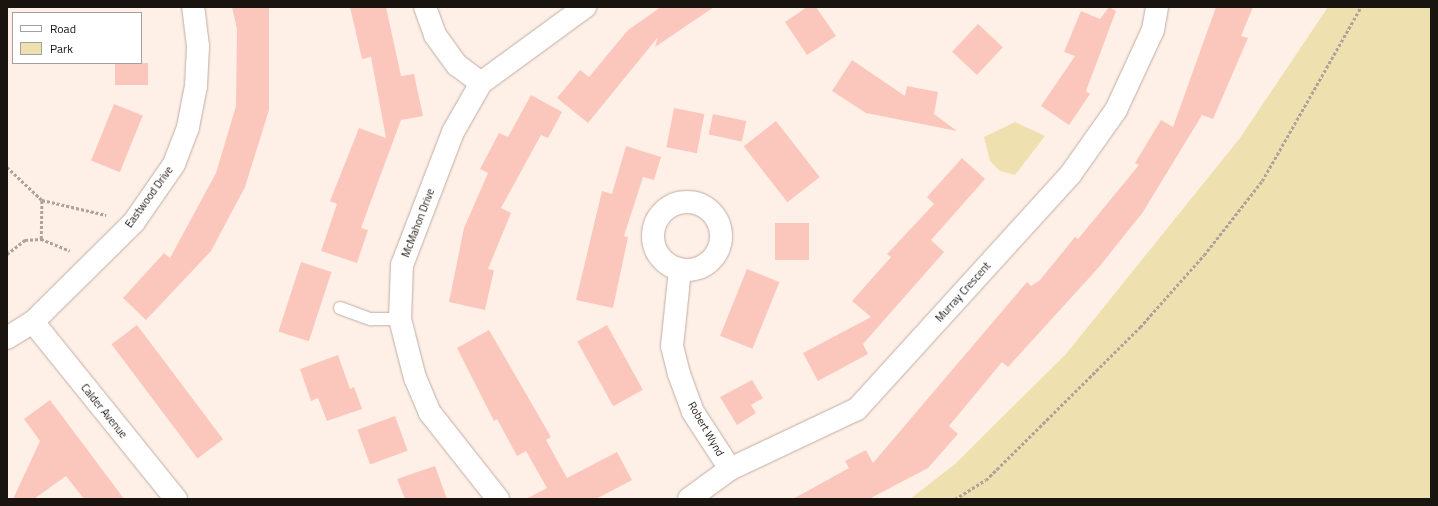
<!DOCTYPE html>
<html>
<head>
<meta charset="utf-8">
<style>
  body { margin:0 }
  #map { position:relative; width:1438px; height:506px; overflow:hidden; background:#fff0e7; font-family:"Titillium Web",sans-serif }
  div>[style] { position:absolute }
  .green>* { inset:0; background:#efe0af }
  .building>* { inset:0; background:#fbc7bc; transform-origin:0 0 }
  .path>* { height:2.5px; margin-top:-1.25px; transform-origin:0; background:repeating-linear-gradient(90deg,#aea29b 0 3px,transparent 0 5px) }
  .roads { filter:drop-shadow(0 0 1px #beada3) drop-shadow(0 0 1px #beada3) }
  .lane>* { height:12px; margin:-6px; padding:0 6px; transform-origin:6px; border-radius:6px; background:#fff }
  .street>* { height:22px; margin:-11px; padding:0 11px; transform-origin:11px; border-radius:11px; background:#fff }
  .street>.ring { margin:-11px; padding:0; box-sizing:content-box; background:none; border:22px solid #fff; border-radius:50% }
  span { translate:-50% -50%; white-space:nowrap; text-align:center; line-height:1.15; -webkit-text-stroke:4px #fff; paint-order:stroke }
  .street-label { font-size:11px; color:#1a1410 }
  .frame { position:absolute; inset:0; border:8px solid #1a1410; pointer-events:none }
  .legend { position:absolute; left:12px; top:12px; width:130px; height:52px; box-sizing:border-box; background:#fff; border:1px solid #a3a19f; margin:0; padding:5px 7px; list-style:none; font-size:12px; color:#1a1410 }
  .legend li { display:flex; align-items:center; gap:8px; height:20px }
  .legend b { width:20px; border:1px solid #a3a19f }
</style>
</head>
<body>
<div id="map">
  <div class="green">
    <i style="clip-path:polygon(1328px 7px,1431px 7px,1431px 499px,910px 499px,955px 464px,1066px 354px,1240px 138px)"></i>
    <i style="clip-path:polygon(1015px 122px,1045px 136px,1015px 175px,1000px 171px,990px 161px,984px 137px)"></i>
  </div>
  <div class="building">
    <i style="clip-path:polygon(232px 7px,269px 7px,269px 110px,245px 187px,211px 251px,146px 320px,123px 298px,164px 253px,170px 258px,216px 173px,236px 106px,237px 29px)"></i>
    <i style="clip-path:polygon(350px 7px,386px 7px,401px 76px,414px 74px,423px 116px,401px 120px,361px 228px,368px 230px,357px 263px,321px 251px,337px 204px,330px 201px,359px 128px,386px 138px,371px 57px,362px 59px)"></i>
    <i style="clip-path:polygon(661px 7px,714px 7px,655px 47px,658px 37px,588px 123px,557px 98px,580px 70px,589px 77px,628px 30px)"></i>
    <i style="clip-path:polygon(807px 7px,816px 7px,836px 36px,807px 55px,785px 22px)"></i>
    <i style="clip-path:polygon(1109px 7px,1116px 11px,1086px 91px,1090px 94px,1069px 125px,1041px 106px,1075px 56px,1064px 52px,1081px 11px,1100px 19px)"></i>
    <i style="clip-path:polygon(1216px 7px,1253px 7px,1241px 36px,1248px 38px,1213px 119px,1202px 115px,1143px 212px,1099px 267px,1008px 367px,1002px 362px,949px 426px,958px 434px,928px 468px,869px 499px,793px 499px,849px 468px,845px 461px,866px 450px,873px 463px,1027px 282px,1031px 286px,1040px 280px,1075px 237px,1078px 239px,1139px 165px,1135px 163px,1161px 120px,1173px 127px)"></i>
    <i style="left:978px;top:24px;width:34px;height:38px;rotate:43deg"></i>
    <i style="clip-path:polygon(852px 60px,905px 96px,907px 86px,938px 92px,934px 114px,957px 131px,866px 113px,832px 91px)"></i>
    <i style="left:115px;top:63px;width:33px;height:22px"></i>
    <i style="clip-path:polygon(531px 95px,562px 112px,548px 138px,541px 135px,501px 208px,511px 213px,488px 269px,494px 270px,485px 310px,449px 302px,464px 228px,488px 173px,480px 169px,499px 133px,508px 137px)"></i>
    <i style="left:114px;top:104px;width:31px;height:61px;rotate:22deg"></i>
    <i style="left:674px;top:108px;width:31px;height:40px;rotate:11deg"></i>
    <i style="left:713px;top:114px;width:34px;height:21px;rotate:12deg"></i>
    <i style="left:776px;top:121px;width:71px;height:41px;rotate:52deg"></i>
    <i style="clip-path:polygon(626px 146px,661px 157px,654px 180px,643px 177px,624px 236px,628px 237px,613px 308px,576px 300px,602px 191px,612px 194px)"></i>
    <i style="clip-path:polygon(962px 158px,985px 179px,931px 240px,944px 252px,863px 344px,868px 354px,818px 381px,803px 353px,871px 317px,852px 301px,891px 257px,887px 254px,934px 204px,927px 197px)"></i>
    <i style="left:775px;top:223px;width:34px;height:37px"></i>
    <i style="left:301px;top:262px;width:32px;height:73px;rotate:18deg"></i>
    <i style="left:747px;top:269px;width:35px;height:72px;rotate:22deg"></i>
    <i style="left:137px;top:325px;width:143px;height:32px;rotate:53deg"></i>
    <i style="left:607px;top:325px;width:74px;height:34px;rotate:61deg"></i>
    <i style="clip-path:polygon(489px 330px,551px 437px,546px 440px,567px 478px,617px 452px,632px 480px,596px 499px,526px 499px,547px 488px,526px 451px,517px 456px,497px 419px,494px 421px,457px 348px)"></i>
    <i style="clip-path:polygon(338px 355px,350px 389px,354px 387px,362px 409px,327px 421px,318px 398px,311px 401px,300px 369px)"></i>
    <i style="clip-path:polygon(752px 380px,763px 398px,751px 405px,756px 413px,737px 425px,720px 397px)"></i>
    <i style="clip-path:polygon(50px 400px,98px 464px,124px 499px,84px 499px,66px 476px,34px 499px,13px 499px,40px 441px,24px 419px)"></i>
    <i style="left:395px;top:416px;width:37px;height:40px;rotate:70deg"></i>
    <i style="clip-path:polygon(435px 466px,447px 499px,405px 499px,397px 479px)"></i>
  </div>
  <div class="path">
    <i style="left:7px;top:167px;width:48px;rotate:43.3deg"></i>
    <i style="left:42px;top:200px;width:66px;rotate:13.2deg"></i>
    <i style="left:41px;top:239px;width:39px;rotate:-89deg"></i>
    <i style="left:7px;top:254px;width:23px;rotate:-38deg"></i>
    <i style="left:25px;top:240px;width:16px;rotate:-4deg"></i>
    <i style="left:41px;top:239px;width:31px;rotate:22deg"></i>
    <i style="left:955px;top:499px;width:36px;rotate:-32deg"></i>
    <i style="left:986px;top:480px;width:217px;rotate:-44.8deg"></i>
    <i style="left:1140px;top:327px;width:96px;rotate:-48.4deg"></i>
    <i style="left:1204px;top:255px;width:94px;rotate:-51.9deg"></i>
    <i style="left:1262px;top:181px;width:200px;rotate:-60.4deg"></i>
  </div>
  <div class="roads">
    <div class="lane">
      <i style="left:340px;top:308px;width:33px;rotate:20deg"></i>
      <i style="left:371px;top:319px;width:29px"></i>
    </div>
    <div class="street">
      <i style="left:425px;top:7px;width:30px;rotate:70deg"></i>
      <i style="left:435px;top:35px;width:37px;rotate:54deg"></i>
      <i style="left:457px;top:65px;width:30px;rotate:37deg"></i>
      <i class="ring" style="left:653px;top:202px;width:46px;height:46px"></i>
      <i style="left:680px;top:270px;width:76px;rotate:96deg"></i>
      <i style="left:672px;top:346px;width:29px;rotate:76deg"></i>
      <i style="left:679px;top:374px;width:40px;rotate:69.8deg"></i>
      <i style="left:693px;top:412px;width:68px;rotate:57deg"></i>
      <i style="left:33px;top:322px;width:228px;rotate:51.1deg"></i>
      <i style="left:7px;top:338px;width:31px;rotate:-32deg"></i>
      <i style="left:33px;top:322px;width:142px;rotate:-44.7deg"></i>
      <i style="left:134px;top:222px;width:70px;rotate:-55.4deg"></i>
      <i style="left:174px;top:164px;width:40px;rotate:-69deg"></i>
      <i style="left:188px;top:127px;width:42px;rotate:-79deg"></i>
      <i style="left:196px;top:86px;width:40px;rotate:-87.1deg"></i>
      <i style="left:198px;top:46px;width:39px;rotate:-97deg"></i>
      <i style="left:498px;top:499px;width:110px;rotate:-128.3deg"></i>
      <i style="left:430px;top:413px;width:38px;rotate:-113deg"></i>
      <i style="left:415px;top:378px;width:61px;rotate:-104.3deg"></i>
      <i style="left:400px;top:319px;width:54px;rotate:-87.9deg"></i>
      <i style="left:402px;top:265px;width:142px;rotate:-69deg"></i>
      <i style="left:453px;top:132px;width:56px;rotate:-60.3deg"></i>
      <i style="left:481px;top:83px;width:129px;rotate:-36.2deg"></i>
      <i style="left:689px;top:499px;width:51px;rotate:-36.2deg"></i>
      <i style="left:730px;top:469px;width:140px;rotate:-25.3deg"></i>
      <i style="left:857px;top:409px;width:316px;rotate:-47.7deg"></i>
      <i style="left:1070px;top:175px;width:80px;rotate:-54.7deg"></i>
      <i style="left:1116px;top:110px;width:88px;rotate:-65.2deg"></i>
      <i style="left:1153px;top:30px;width:23px;rotate:-80deg"></i>
    </div>
  </div>
  <div class="street-label">
    <span style="left:149px;top:197px;rotate:-54deg">Eastwood Drive</span>
    <span style="left:418px;top:223px;rotate:-69deg">McMahon Drive</span>
    <span style="left:963px;top:292px;rotate:-48deg">Murray Crescent</span>
    <span style="left:104px;top:411px;rotate:51deg">Calder Avenue</span>
    <span style="left:706px;top:429px;rotate:60deg">Robert Wynd</span>
  </div>
  <div class="frame"></div>
  <ul class="legend">
  <li><b style="height:5px;background:#fff"></b>Road</li>
  <li><b style="height:11px;background:#efe0af"></b>Park</li>
  </ul>
</div>
</body>
</html>
